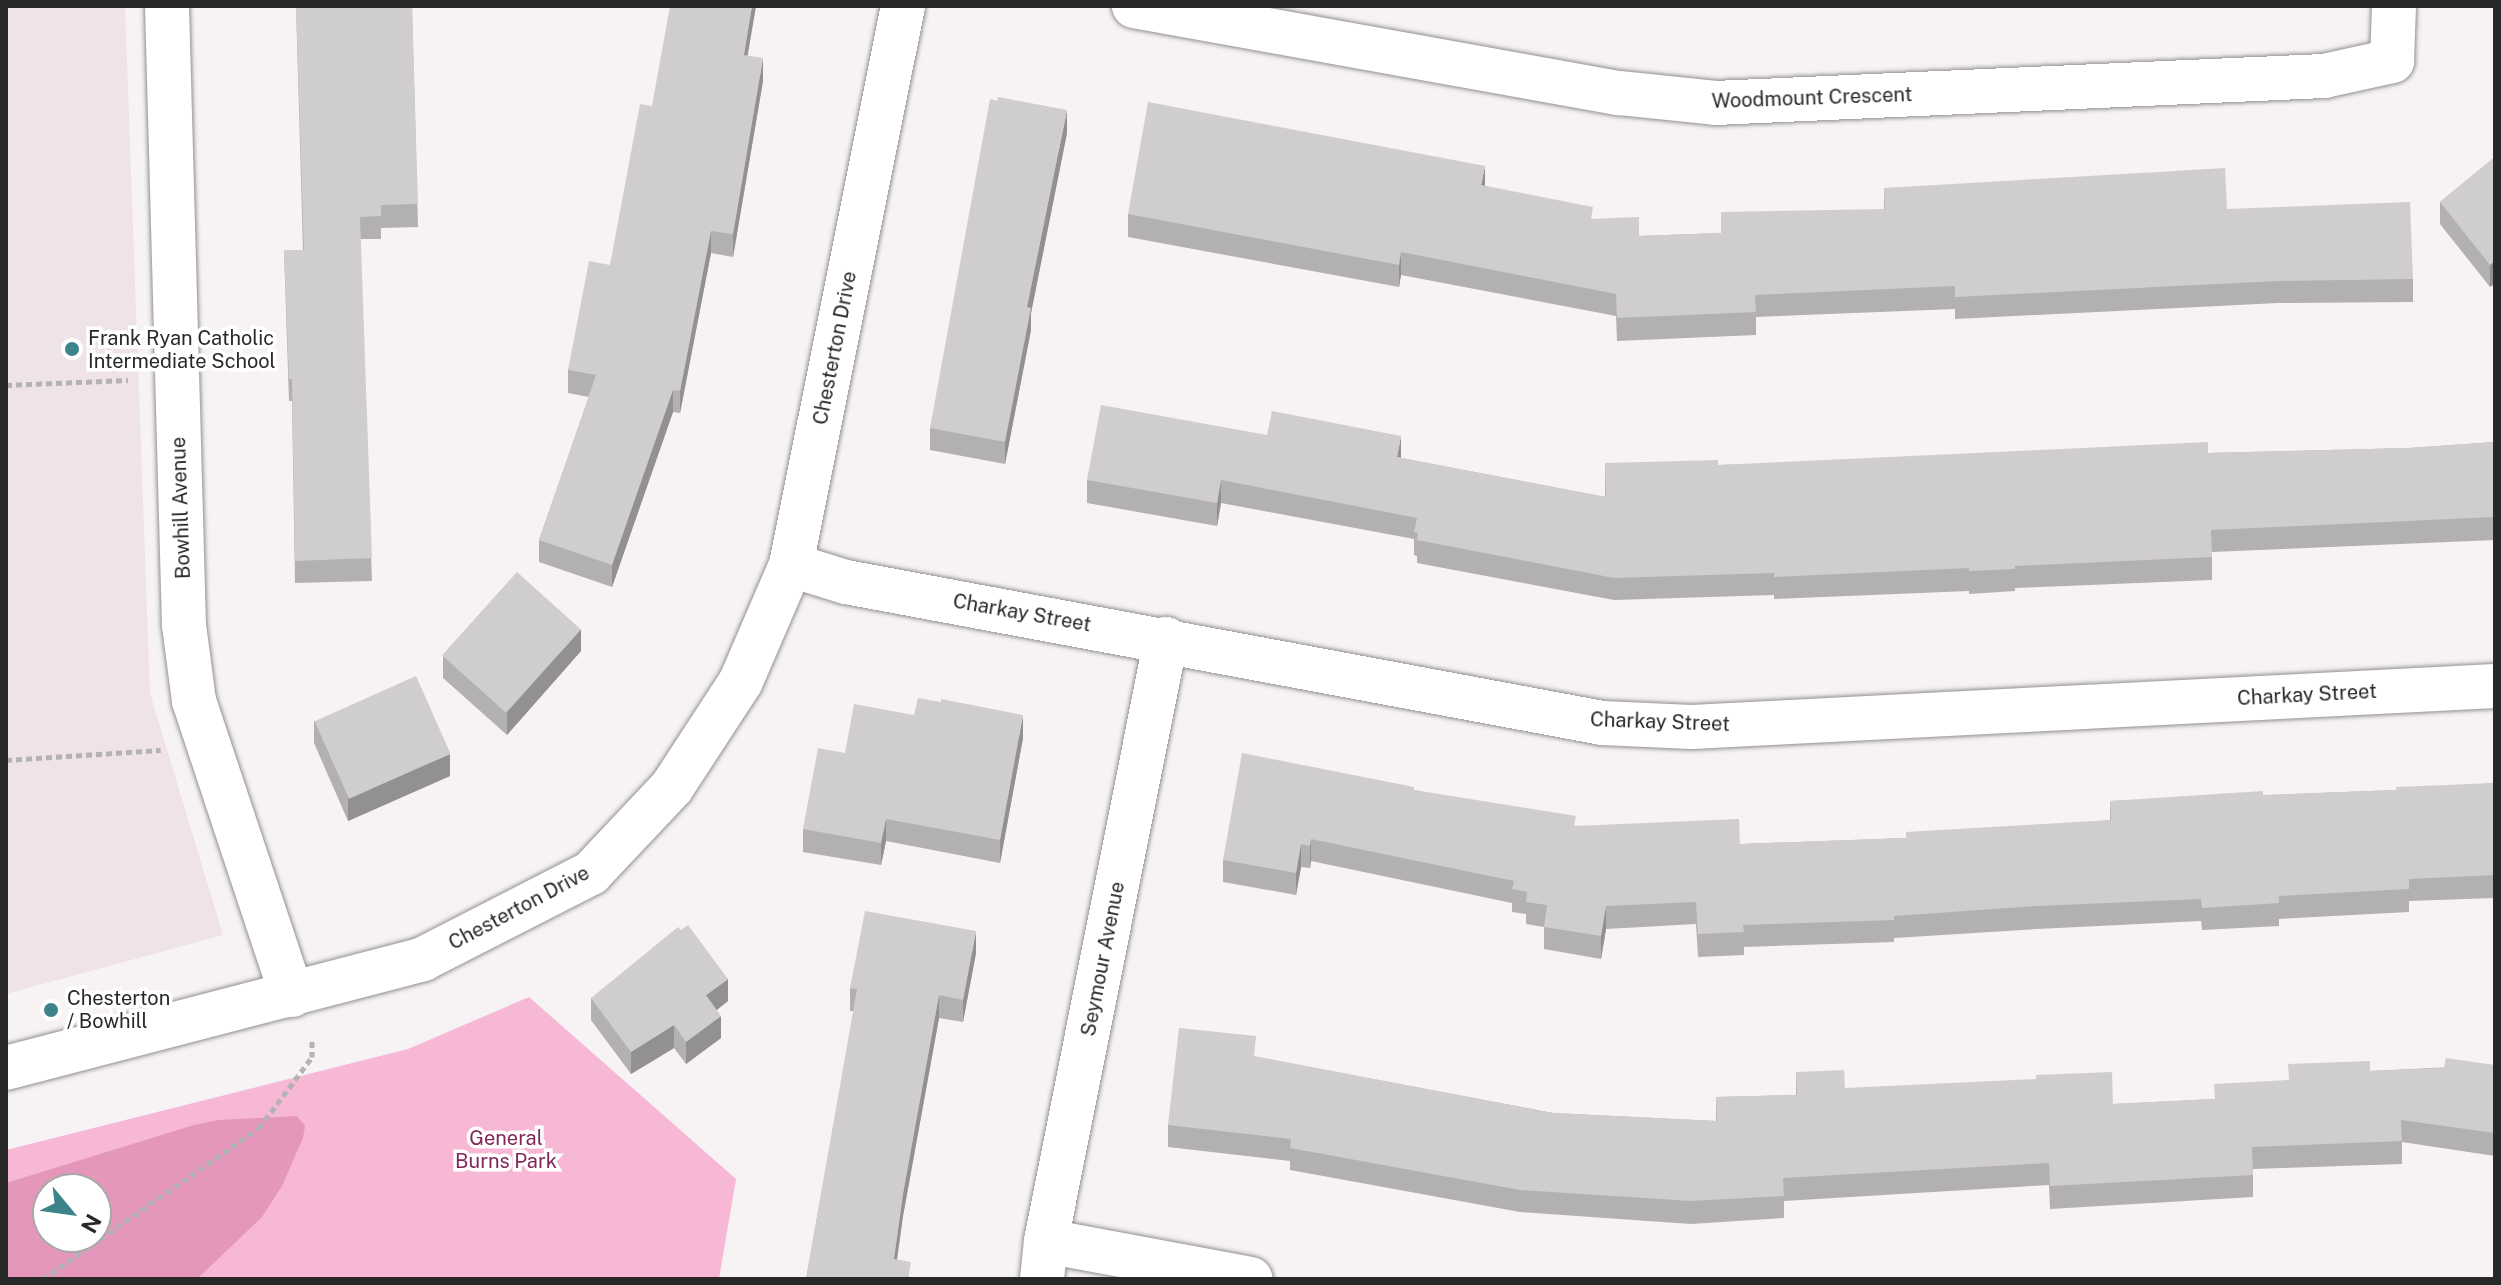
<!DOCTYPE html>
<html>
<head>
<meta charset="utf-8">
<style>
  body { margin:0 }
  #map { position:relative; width:2501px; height:1285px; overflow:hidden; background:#f7f3f5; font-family:"Public Sans",sans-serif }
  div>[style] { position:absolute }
  .built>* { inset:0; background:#efe3e8 }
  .green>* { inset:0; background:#f6b8d4 }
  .forest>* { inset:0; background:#e597bb }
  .path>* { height:5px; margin-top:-2.5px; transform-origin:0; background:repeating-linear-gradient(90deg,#b5b2b4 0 6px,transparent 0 10px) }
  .roads { filter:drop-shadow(0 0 2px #939091) drop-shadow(0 0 2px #939091) }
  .minor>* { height:44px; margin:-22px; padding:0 22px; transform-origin:22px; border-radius:22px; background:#fff }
  .wall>* { inset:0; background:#b3b0b1 }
  .shaded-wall>* { inset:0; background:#929090 }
  .building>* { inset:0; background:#d0cdce; transform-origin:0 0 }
  .dots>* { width:22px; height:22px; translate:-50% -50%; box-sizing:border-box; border:4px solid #fff; border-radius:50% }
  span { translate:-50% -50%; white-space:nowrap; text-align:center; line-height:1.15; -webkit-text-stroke:7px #fff; paint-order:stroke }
  .street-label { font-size:20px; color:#292829 }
  .poi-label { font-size:20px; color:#292829 }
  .left { translate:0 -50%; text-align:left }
  .park-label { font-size:20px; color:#802658 }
  .frame { position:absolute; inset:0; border:8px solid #292829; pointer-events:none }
  .north { position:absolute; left:32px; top:1173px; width:80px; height:80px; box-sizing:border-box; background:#fff; border:2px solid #a9a9a9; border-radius:50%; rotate:119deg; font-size:22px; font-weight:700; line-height:32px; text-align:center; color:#292829 }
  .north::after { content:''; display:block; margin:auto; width:28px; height:36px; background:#3c838a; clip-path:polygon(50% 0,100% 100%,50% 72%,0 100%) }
</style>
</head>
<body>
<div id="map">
  <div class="built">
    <i style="clip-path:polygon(6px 6px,125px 6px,150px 693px,223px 935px,6px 994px)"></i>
  </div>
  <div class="green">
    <i style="clip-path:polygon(evenodd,529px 997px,736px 1179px,719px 1279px,6px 1279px,6px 1150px,408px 1049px,529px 997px,48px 1189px,96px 1189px,96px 1237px,48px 1237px,48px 1189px)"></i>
  </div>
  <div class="forest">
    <i style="clip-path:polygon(evenodd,297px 1116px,305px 1126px,303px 1138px,282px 1186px,262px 1217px,197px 1279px,6px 1279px,6px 1183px,194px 1125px,218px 1120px,297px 1116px,48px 1189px,96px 1189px,96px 1237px,48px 1237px,48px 1189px)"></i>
  </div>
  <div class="path">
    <i style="left:6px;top:385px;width:122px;rotate:-2.3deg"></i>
    <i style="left:6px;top:760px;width:155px;rotate:-3.7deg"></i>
    <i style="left:43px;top:1279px;width:264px;rotate:-35deg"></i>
    <i style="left:259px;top:1128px;width:89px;rotate:-53.3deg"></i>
    <i style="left:312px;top:1057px;width:19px;rotate:-90deg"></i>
  </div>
  <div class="roads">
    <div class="minor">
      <i style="left:167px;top:6px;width:619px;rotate:88.43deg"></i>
      <i style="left:184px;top:625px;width:77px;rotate:82.5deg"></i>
      <i style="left:194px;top:701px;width:310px;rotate:71.6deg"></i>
      <i style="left:1134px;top:6px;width:493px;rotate:10.2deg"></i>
      <i style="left:1619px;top:93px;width:97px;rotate:5.9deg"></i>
      <i style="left:1715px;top:103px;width:610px;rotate:-2.54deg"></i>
      <i style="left:2324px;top:76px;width:70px;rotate:-12.4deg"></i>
      <i style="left:2392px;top:61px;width:55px;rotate:-87.9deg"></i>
      <i style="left:791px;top:565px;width:58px;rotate:17.2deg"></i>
      <i style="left:846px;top:582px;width:769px;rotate:10.56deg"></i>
      <i style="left:1602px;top:723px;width:90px;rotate:2.5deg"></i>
      <i style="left:1692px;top:727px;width:804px;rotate:-2.92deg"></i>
      <i style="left:6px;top:1068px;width:431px;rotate:-14.6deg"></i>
      <i style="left:423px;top:959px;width:189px;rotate:-27.1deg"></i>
      <i style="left:591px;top:873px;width:118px;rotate:-46.7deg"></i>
      <i style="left:672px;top:787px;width:126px;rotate:-56.9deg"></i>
      <i style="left:741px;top:681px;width:126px;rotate:-66.7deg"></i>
      <i style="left:791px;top:565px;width:570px;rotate:-78.67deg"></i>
      <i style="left:1046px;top:1241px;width:208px;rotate:10.5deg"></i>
      <i style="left:1042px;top:1279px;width:38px;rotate:-84deg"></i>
      <i style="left:1046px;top:1241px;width:614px;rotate:-78.73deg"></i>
    </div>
  </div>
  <div class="wall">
    <i style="clip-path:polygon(296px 6px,412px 6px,418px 227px,381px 228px,381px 239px,360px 239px,372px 581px,295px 583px,292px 401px,289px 401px,284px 250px,303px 250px)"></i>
    <i style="clip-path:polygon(756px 6px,747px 55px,763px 81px,733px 257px,711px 253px,680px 413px,673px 412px,612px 587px,539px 562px,539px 540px,589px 397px,568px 393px,568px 370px,610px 265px,652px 106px)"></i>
    <i style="clip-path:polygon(1067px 133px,1031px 313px,1031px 330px,1005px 464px,930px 450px,930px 428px)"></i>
    <i style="clip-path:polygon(2495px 157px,2495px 283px,2490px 287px,2440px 224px,2440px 202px)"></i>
    <i style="clip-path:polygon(1485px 186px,1593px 219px,1639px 236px,1721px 233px,1884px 209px,1884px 188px,2227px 209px,2413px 279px,2413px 302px,2278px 303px,1955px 319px,1955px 309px,1756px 317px,1756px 335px,1617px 341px,1616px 316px,1401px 275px,1399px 287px,1128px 237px,1128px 214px)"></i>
    <i style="clip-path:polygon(1267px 435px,1401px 458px,1605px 497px,1605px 463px,1718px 465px,2409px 448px,2495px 442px,2495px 540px,2212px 552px,2212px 580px,2015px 588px,2015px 591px,1969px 594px,1969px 591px,1774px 599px,1774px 595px,1614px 600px,1417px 563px,1417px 556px,1414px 555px,1414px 539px,1221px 503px,1217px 526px,1087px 503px,1087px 480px)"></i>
    <i style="clip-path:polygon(581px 651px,507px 735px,443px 678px,443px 656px)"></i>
    <i style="clip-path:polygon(314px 721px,450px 776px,348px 821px,314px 743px)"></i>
    <i style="clip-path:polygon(1023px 738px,1000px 863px,886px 841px,881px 865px,803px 852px,803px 829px,845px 753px)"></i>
    <i style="clip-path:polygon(2495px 783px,2495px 898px,2409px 901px,2409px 912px,2279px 919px,2279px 926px,2202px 930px,2201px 921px,2037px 929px,1894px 938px,1894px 942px,1744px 947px,1744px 955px,1698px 957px,1696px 924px,1606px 929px,1601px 959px,1544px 949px,1544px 927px,1526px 924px,1526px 914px,1512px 912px,1512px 903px,1311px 861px,1310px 868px,1301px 867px,1296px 895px,1223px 882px,1223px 860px,1414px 790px,1576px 826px,1740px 844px,1906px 838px,2110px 820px,2110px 801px,2396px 790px)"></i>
    <i style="clip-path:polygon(976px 953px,963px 1022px,939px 1018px,903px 1216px,897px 1260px,911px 1279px,806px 1279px,854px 1011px,850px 1011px,850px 988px)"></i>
    <i style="clip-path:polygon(591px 998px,728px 1001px,717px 1010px,721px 1038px,686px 1064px,674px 1048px,631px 1074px,591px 1020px)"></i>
    <i style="clip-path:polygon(1256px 1057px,1553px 1113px,1716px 1121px,1716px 1097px,1796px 1095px,1796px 1072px,1845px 1088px,2113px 1104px,2214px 1099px,2288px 1080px,2370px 1071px,2495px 1065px,2495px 1156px,2402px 1142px,2402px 1164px,2253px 1169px,2253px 1197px,2050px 1209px,2049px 1185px,1784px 1201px,1784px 1218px,1691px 1224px,1520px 1212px,1290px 1170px,1290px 1161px,1168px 1147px,1168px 1125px)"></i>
  </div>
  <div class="shaded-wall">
    <i style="clip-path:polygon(752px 6px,756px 6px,744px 77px,744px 55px)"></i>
    <i style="clip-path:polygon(763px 58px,763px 81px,733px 257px,733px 234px)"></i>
    <i style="clip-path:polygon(1067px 110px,1067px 133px,1031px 313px,1031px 330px,1005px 464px,1005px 442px,1027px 307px)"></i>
    <i style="clip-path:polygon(1485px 166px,1485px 188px,1481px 185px)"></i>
    <i style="clip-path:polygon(711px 231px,711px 253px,680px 413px,680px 391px)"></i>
    <i style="clip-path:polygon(1401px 252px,1401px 275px,1399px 287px,1399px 265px)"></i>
    <i style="clip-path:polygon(2495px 261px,2495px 283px,2490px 287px,2490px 265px)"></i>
    <i style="clip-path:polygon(673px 390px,673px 412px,612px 587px,612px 565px)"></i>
    <i style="clip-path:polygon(1401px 436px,1401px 458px,1397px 457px)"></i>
    <i style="clip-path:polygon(1221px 480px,1221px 503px,1217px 526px,1217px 503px)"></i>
    <i style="clip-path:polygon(581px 629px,581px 651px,507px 735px,507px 712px)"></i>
    <i style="clip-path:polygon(1023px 715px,1023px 738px,1000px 863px,1000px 840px)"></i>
    <i style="clip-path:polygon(450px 754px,450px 776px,348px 821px,348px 798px)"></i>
    <i style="clip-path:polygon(886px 819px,886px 841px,881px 865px,881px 843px)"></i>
    <i style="clip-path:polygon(1311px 839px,1311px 861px,1310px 868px,1310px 846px)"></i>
    <i style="clip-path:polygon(1301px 844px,1301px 867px,1296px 895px,1296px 873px)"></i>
    <i style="clip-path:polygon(1606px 906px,1606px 929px,1601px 959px,1601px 936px)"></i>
    <i style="clip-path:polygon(976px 931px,976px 953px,963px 1022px,963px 1000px)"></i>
    <i style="clip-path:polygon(728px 979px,728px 1001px,706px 1018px,706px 995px)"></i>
    <i style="clip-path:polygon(939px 995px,939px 1018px,903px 1216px,894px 1279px,894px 1259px,903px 1194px)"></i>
    <i style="clip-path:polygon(721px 1016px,721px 1038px,686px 1064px,686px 1042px)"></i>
    <i style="clip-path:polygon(674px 1025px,674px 1048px,631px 1074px,631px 1052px)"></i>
  </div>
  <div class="building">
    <i style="clip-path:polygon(296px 6px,412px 6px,418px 204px,381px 205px,381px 216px,360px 217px,372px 558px,295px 561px,292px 379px,289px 379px,284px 250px,304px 250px)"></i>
    <i style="clip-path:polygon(670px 6px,752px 6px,744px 55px,763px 58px,733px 234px,711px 231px,680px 391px,673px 390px,612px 565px,539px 540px,596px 375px,568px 370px,589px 261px,610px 265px,640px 104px,652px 106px)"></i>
    <i style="clip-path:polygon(998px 97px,1067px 110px,1027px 307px,1031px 308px,1005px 442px,930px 428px,990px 99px,997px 101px)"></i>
    <i style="clip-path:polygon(1148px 102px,1485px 166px,1481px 185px,1593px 207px,1591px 219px,1639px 217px,1639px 236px,1721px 233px,1721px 212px,1885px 209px,1884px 188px,2225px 168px,2227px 209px,2410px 202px,2413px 279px,2278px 281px,1955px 297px,1955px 286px,1755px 295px,1756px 312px,1617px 318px,1616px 294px,1401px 252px,1399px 265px,1128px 214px)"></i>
    <i style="clip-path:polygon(2495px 157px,2495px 261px,2490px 265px,2440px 202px)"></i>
    <i style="clip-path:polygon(1101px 405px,1267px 435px,1272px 411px,1401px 436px,1397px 457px,1606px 497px,1605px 463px,1718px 460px,1718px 465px,2208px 442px,2208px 453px,2409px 448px,2495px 442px,2495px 517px,2211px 530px,2212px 557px,2015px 566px,2015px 569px,1969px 571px,1969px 568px,1774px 577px,1774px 573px,1614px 578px,1417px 540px,1418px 533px,1414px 532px,1417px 518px,1221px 480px,1217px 503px,1087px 480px)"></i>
    <i style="left:517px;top:572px;width:86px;height:112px;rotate:42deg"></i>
    <i style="left:416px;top:676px;width:85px;height:111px;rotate:66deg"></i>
    <i style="clip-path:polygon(918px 698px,941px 702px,941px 699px,1023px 715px,1000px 840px,886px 819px,881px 843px,803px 829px,818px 748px,845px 753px,854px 704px,914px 715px)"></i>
    <i style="clip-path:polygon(1242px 753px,1414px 787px,1414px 790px,1576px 816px,1574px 826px,1739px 819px,1740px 844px,1906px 838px,1906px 832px,2111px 820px,2110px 801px,2263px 791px,2263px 795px,2396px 790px,2396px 787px,2495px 783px,2495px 875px,2409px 879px,2409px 889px,2279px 896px,2279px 903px,2202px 908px,2201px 899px,2037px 906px,1894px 916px,1894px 920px,1743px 925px,1744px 932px,1698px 934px,1696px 902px,1606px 906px,1601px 936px,1544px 927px,1547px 905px,1526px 902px,1527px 892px,1512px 889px,1514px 881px,1311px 839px,1310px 846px,1301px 844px,1296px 873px,1223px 860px)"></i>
    <i style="clip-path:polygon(865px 911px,976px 931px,963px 1000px,939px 995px,903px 1194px,894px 1259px,911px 1262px,908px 1279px,806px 1279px,857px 989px,850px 988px)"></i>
    <i style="clip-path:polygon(688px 925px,728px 979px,706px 995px,721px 1016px,686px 1042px,674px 1025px,631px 1052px,591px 998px,678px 927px,681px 930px)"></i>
    <i style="clip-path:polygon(1179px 1028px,1256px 1036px,1254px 1056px,1553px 1113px,1717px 1121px,1716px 1097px,1797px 1095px,1796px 1072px,1844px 1070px,1845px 1088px,2036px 1079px,2036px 1075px,2112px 1072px,2113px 1104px,2215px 1099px,2214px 1084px,2289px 1080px,2288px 1064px,2370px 1061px,2370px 1071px,2444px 1068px,2446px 1058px,2495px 1065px,2495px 1133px,2401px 1120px,2402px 1141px,2252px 1147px,2253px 1175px,2050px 1186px,2049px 1163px,1783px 1178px,1784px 1196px,1691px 1201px,1520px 1190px,1290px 1148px,1291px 1139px,1168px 1125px)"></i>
  </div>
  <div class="dots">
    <i style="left:72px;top:349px;background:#3c838a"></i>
    <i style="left:51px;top:1010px;background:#3c838a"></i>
  </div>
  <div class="street-label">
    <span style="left:1812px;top:98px;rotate:-2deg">Woodmount Crescent</span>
    <span style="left:835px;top:348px;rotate:-79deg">Chesterton Drive</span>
    <span style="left:181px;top:508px;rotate:-92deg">Bowhill Avenue</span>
    <span style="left:1022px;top:613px;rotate:10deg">Charkay Street</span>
    <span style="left:2307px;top:695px;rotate:-3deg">Charkay Street</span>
    <span style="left:1660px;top:722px;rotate:2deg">Charkay Street</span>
    <span style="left:519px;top:908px;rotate:-28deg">Chesterton Drive</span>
    <span style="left:1103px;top:959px;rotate:-79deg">Seymour Avenue</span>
  </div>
  <div class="poi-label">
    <span class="left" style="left:88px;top:350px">Frank Ryan Catholic<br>Intermediate School</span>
    <span class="left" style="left:67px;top:1010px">Chesterton<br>/ Bowhill</span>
  </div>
  <div class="park-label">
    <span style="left:506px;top:1150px">General<br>Burns Park</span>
  </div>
  <div class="frame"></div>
  <div class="north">N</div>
</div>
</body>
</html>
